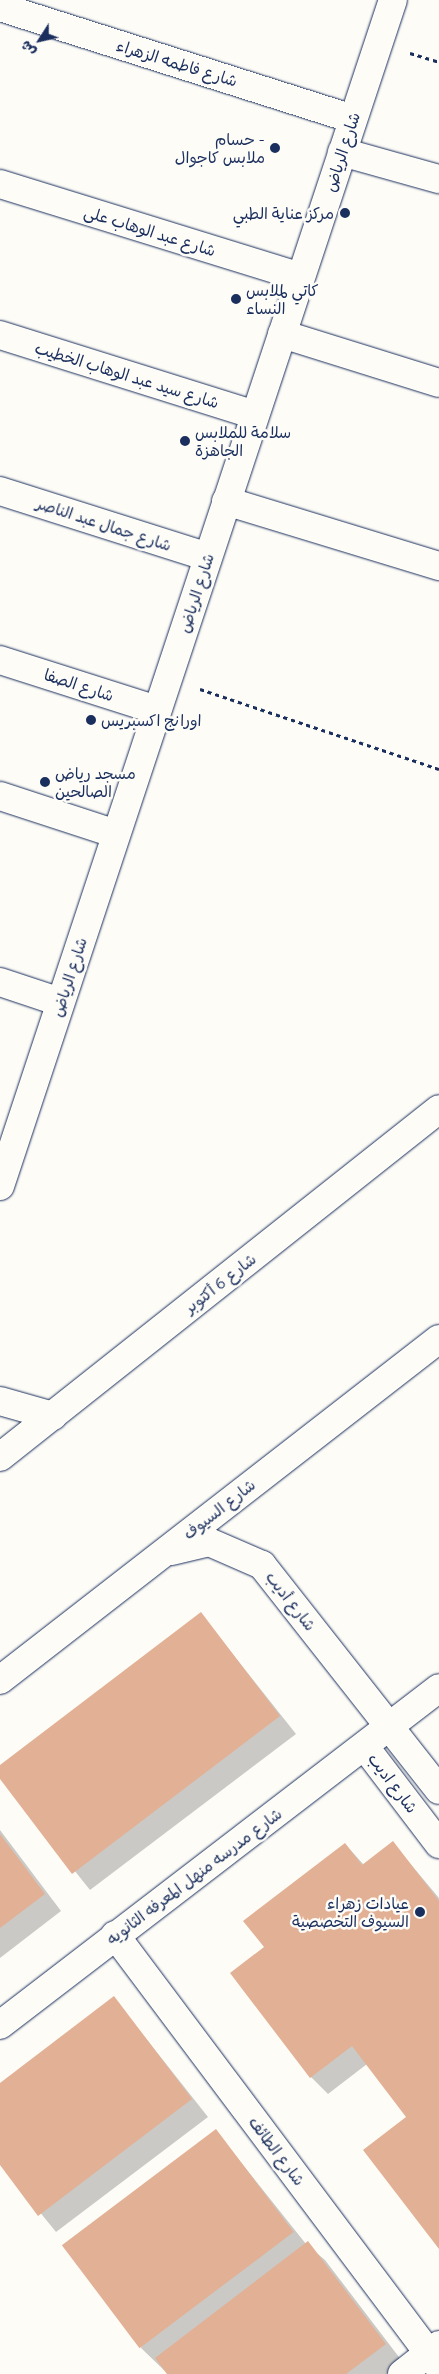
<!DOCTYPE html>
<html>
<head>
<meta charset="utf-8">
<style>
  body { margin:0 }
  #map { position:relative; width:439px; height:2374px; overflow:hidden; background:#fdfcf7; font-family:Delius,"Playpen Sans Arabic",sans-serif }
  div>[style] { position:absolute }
  .shadow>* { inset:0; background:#0003 }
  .building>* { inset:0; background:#e2b094; transform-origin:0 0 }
  .path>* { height:3px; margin-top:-1.5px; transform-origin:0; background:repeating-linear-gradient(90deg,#1b2f5e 0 4px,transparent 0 8px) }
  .roads { filter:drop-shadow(0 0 1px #1b2f5e) drop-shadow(0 0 1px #1b2f5e) }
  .street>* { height:28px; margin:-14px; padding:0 14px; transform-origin:14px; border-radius:14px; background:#fdfcf7 }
  .secondary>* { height:28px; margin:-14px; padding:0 14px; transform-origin:14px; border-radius:14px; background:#fdfcf7 }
  .dots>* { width:14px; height:14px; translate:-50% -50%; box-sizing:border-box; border:2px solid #fdfcf7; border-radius:50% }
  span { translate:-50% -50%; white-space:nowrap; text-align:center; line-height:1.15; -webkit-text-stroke:5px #fdfcf7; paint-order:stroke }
  .street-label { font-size:16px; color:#1b2f5e }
  .poi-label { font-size:16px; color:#1b2f5e }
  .right { translate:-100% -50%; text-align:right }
  .left { translate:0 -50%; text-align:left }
  .north { position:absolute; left:15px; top:15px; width:50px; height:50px; -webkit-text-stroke:4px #fdfcf7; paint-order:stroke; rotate:235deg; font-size:14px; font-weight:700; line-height:20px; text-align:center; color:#1b2f5e }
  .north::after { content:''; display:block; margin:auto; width:18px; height:22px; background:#1b2f5e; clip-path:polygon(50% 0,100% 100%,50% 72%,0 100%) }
</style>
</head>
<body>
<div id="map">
  <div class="shadow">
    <i style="clip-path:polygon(201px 1614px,296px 1734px,90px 1890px,0 1777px,0 1767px)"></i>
    <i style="clip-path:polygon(0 1830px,61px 1911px,0 1958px)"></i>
    <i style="clip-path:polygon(393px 1843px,439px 1898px,439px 2247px,408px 2117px,367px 2064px,328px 2094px,311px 2077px,266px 1947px,345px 1844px,364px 1865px)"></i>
    <i style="clip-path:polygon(114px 1998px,208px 2117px,56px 2232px,0 2163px,0 2085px)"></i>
    <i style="clip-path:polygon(216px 2131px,306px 2244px,325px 2260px,402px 2361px,386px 2374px,168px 2374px,141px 2348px)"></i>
  </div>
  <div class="building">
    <i style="clip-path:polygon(201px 1612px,280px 1716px,72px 1874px,0 1779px,0 1765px)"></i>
    <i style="clip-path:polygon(0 1834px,45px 1894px,0 1928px)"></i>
    <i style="clip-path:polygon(393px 1841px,439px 1901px,439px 2249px,363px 2150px,406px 2117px,352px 2046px,310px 2078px,230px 1973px,264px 1947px,243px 1921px,345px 1843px,362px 1865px)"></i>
    <i style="clip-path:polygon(114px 1996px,192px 2099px,38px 2216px,0 2165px,0 2083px)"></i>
    <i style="left:216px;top:2129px;width:129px;height:193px;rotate:53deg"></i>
    <i style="clip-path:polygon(308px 2241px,386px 2344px,346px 2374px,167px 2374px,155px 2358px)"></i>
  </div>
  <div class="path">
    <i style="left:410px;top:53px;width:30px;rotate:17deg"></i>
    <i style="left:200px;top:689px;width:252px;rotate:18.5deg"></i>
  </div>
  <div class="roads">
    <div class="street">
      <i style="left:0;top:7px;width:370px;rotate:17.6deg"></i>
      <i style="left:342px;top:152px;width:101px;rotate:15.6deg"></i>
      <i style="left:0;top:184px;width:314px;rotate:17.2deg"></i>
      <i style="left:282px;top:334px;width:164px;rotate:17.3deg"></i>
      <i style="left:0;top:335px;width:267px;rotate:17.4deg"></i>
      <i style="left:0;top:491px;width:218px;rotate:17.6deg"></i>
      <i style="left:226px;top:501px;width:223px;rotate:17deg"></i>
      <i style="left:0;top:660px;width:165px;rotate:17.7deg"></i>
      <i style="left:0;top:796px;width:122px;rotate:18.1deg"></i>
      <i style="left:0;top:982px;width:63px;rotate:18.4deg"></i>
      <i style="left:0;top:1186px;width:1249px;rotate:-71.67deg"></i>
      <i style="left:0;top:1401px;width:55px;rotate:15.8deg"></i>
      <i style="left:0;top:1457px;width:560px;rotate:-38.4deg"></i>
      <i style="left:115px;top:1935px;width:540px;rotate:53.13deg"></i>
      <i style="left:0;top:2025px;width:553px;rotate:-37.51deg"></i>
      <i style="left:402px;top:2374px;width:47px;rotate:-38.1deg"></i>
    </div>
    <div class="secondary">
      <i style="left:171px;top:1551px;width:39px;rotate:-13deg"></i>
      <i style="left:209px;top:1542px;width:58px;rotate:23.5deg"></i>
      <i style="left:262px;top:1565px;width:286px;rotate:51.8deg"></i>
      <i style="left:0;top:1680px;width:556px;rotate:-37.84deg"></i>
      <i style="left:365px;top:1747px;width:122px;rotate:52.7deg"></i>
    </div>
  </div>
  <div class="dots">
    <i style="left:275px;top:148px;background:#1b2f5e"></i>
    <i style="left:345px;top:213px;background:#1b2f5e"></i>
    <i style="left:236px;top:299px;background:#1b2f5e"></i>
    <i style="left:185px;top:441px;background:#1b2f5e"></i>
    <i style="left:91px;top:720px;background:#1b2f5e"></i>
    <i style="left:45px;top:782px;background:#1b2f5e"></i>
    <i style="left:420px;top:1912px;background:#1b2f5e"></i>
  </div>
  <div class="street-label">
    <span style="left:177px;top:63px;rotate:17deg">شارع فاطمه الزهراء</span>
    <span style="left:342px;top:152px;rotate:-72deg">شارع الرياض</span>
    <span style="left:150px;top:231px;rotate:17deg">شارع عبد الوهاب على</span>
    <span style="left:127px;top:375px;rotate:17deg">شارع سيد عبد الوهاب الخطيب</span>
    <span style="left:104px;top:524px;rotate:18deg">شارع جمال عبد الناصر</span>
    <span style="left:196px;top:593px;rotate:-72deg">شارع الرياض</span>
    <span style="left:79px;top:685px;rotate:18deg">شارع الصفا</span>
    <span style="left:69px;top:977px;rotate:-72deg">شارع الرياض</span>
    <span style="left:220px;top:1283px;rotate:-38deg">شارع 6 أكتوبر</span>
    <span style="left:219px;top:1509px;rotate:-38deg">شارع السيوف</span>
    <span style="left:291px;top:1601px;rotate:52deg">شارع أديب</span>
    <span style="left:393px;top:1783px;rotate:53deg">شارع اديب</span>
    <span style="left:194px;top:1876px;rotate:-37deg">شارع مدرسه منهل المعرفه الثانويه</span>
    <span style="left:277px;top:2151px;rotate:53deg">شارع الطائف</span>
  </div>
  <div class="poi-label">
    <span class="right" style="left:265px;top:148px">حسام -<br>ملابس كاجوال</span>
    <span class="right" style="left:334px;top:213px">مركز عناية الطبي</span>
    <span class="left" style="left:246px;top:299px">كاتي لملابس<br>النساء</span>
    <span class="left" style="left:195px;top:441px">سلامة للملابس<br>الجاهزة</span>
    <span class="left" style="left:101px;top:720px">اورانج اكسبريس</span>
    <span class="left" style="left:55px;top:782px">مسجد رياض<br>الصالحين</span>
    <span class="right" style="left:409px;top:1912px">عيادات زهراء<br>السيوف التخصصية</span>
  </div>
  <div class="north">ش</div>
</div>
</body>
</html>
